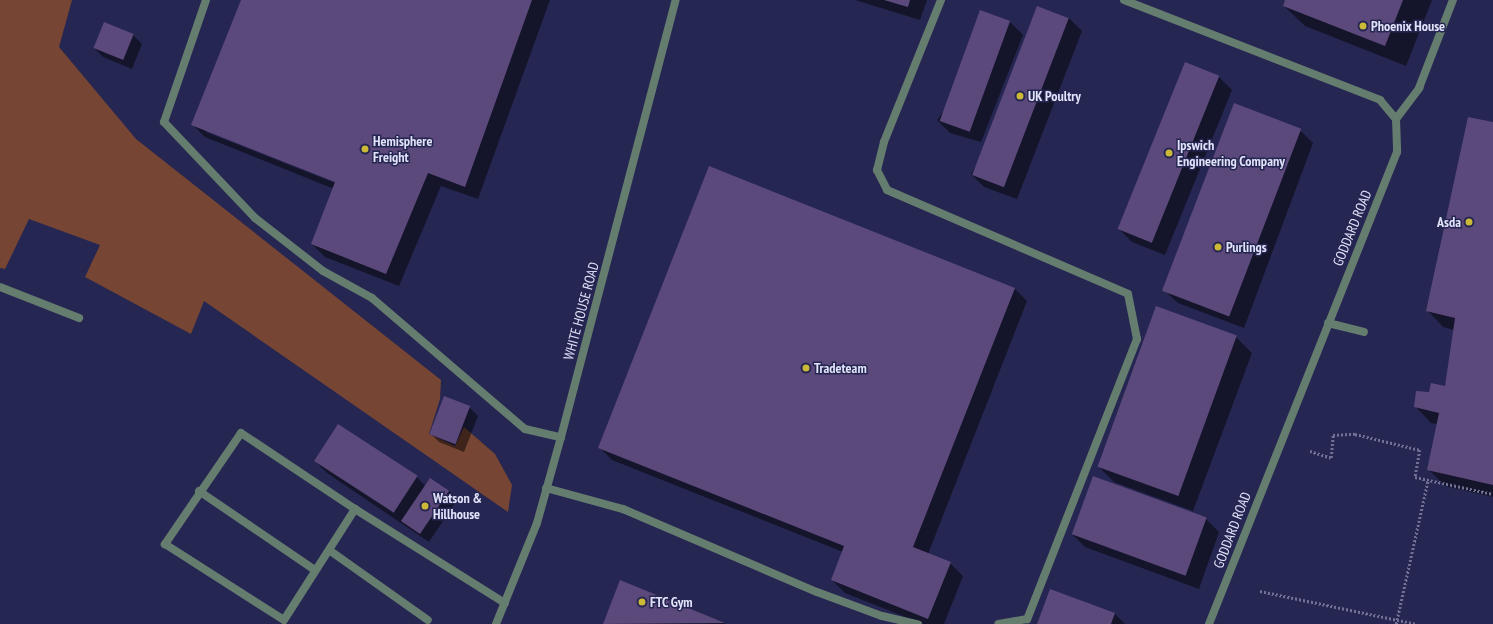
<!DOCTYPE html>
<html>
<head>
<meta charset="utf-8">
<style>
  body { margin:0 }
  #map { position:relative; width:1493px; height:624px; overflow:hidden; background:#262652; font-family:"PT Sans Narrow",sans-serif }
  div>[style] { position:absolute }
  .green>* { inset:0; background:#764533 }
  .shadow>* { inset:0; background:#0007 }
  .building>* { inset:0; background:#5c497b; transform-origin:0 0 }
  .path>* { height:2.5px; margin-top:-1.25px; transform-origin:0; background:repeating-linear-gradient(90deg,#707195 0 2px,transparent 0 4px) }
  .service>* { height:8px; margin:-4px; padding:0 4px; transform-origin:4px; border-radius:4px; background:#657d6f }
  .minor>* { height:8px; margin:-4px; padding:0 4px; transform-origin:4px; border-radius:4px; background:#657d6f }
  .dots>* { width:11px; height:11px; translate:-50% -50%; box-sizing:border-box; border:2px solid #262652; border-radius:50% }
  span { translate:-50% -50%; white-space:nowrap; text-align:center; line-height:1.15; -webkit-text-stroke:3px #262652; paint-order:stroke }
  .poi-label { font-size:14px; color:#e1e3fa; font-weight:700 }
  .left { translate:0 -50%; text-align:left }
  .right { translate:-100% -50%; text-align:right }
  .street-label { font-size:14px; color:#e1e3fa }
</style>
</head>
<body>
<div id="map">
  <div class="green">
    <i style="clip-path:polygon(0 0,72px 0,59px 47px,136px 139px,441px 380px,440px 399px,429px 434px,455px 446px,464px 427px,495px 454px,512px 485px,508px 512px,204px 301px,191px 334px,85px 277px,100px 245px,29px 219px,5px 269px,0 268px)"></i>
  </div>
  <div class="shadow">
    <i style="clip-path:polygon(evenodd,242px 0,550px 0,478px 199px,441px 186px,399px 286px,325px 257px,312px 244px,334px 189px,205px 137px,192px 124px,242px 0,206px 130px,340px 183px,340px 185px,206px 132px,206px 130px)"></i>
    <i style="clip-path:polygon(855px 0,927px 0,920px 20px)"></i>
    <i style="clip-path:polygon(1286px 0,1432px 0,1406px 66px,1305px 26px,1284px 6px)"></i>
    <i style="clip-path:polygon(1069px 18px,1082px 31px,1017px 199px,984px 187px,971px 174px)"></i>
    <i style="clip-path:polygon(1010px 22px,1023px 35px,981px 142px,950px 133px,937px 120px)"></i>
    <i style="clip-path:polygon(133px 35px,142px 44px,132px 69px,103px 57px,94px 48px)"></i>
    <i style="clip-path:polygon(1219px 77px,1232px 90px,1165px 255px,1132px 242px,1119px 229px)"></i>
    <i style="clip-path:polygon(1493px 123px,1493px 497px,1445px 486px,1429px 470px,1438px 424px,1431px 423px,1415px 406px,1430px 394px,1446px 387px,1454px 330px,1443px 327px,1427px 310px)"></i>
    <i style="clip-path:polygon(1300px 130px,1313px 143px,1244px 328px,1178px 303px,1165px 291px)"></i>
    <i style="clip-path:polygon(1014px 288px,1027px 301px,928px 554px,950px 563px,963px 576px,944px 624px,923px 624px,845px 593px,832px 580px,843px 552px,612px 460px,599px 447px)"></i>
    <i style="clip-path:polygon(1236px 337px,1252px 353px,1193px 511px,1114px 482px,1098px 466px)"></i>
    <i style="clip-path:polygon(469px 407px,478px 416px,464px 452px,439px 442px,430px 433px)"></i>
    <i style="clip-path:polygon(314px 460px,416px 476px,425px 486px,449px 491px,457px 500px,429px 542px,327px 473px)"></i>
    <i style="clip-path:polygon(1206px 519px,1219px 532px,1199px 589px,1085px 547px,1072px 534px)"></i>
    <i style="clip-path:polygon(621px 582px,725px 623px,725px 624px,604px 624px)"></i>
    <i style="clip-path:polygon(1050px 590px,1115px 614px,1125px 624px,1038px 624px)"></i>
  </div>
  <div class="building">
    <i style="clip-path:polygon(241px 0,532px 0,465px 187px,428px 173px,386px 274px,311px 244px,335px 182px,191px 125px)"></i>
    <i style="clip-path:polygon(884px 0,910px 0,908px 7px)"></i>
    <i style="clip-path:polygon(1285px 0,1403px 0,1385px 46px,1283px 6px)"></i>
    <i style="left:1037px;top:6px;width:34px;height:181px;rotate:21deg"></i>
    <i style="left:980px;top:10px;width:32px;height:118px;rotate:20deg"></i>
    <i style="left:104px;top:22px;width:32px;height:28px;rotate:22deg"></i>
    <i style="left:1185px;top:62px;width:37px;height:180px;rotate:22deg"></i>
    <i style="left:1234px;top:103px;width:72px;height:201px;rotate:21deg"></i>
    <i style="clip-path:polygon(1468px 117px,1493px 122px,1493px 485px,1427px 470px,1439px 413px,1414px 407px,1416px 391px,1429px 392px,1431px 383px,1445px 386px,1455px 318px,1426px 311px)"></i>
    <i style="clip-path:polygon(709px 166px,1015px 288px,913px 547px,951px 562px,928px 619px,831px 580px,844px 546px,598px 448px)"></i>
    <i style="left:1156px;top:306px;width:86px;height:171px;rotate:20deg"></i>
    <i style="left:444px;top:396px;width:28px;height:41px;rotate:21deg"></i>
    <i style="left:338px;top:424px;width:95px;height:44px;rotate:33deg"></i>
    <i style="left:1093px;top:476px;width:121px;height:62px;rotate:20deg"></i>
    <i style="left:430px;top:478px;width:23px;height:52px;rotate:34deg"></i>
    <i style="clip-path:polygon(620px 580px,725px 623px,603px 624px)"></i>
    <i style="clip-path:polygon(1050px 589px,1115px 613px,1111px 624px,1037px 624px)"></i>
  </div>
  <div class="path">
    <i style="left:1310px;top:451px;width:22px;rotate:18deg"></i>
    <i style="left:1331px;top:458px;width:23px;rotate:-85deg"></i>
    <i style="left:1333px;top:435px;width:22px;rotate:-3deg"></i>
    <i style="left:1355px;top:434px;width:67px;rotate:13.8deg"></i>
    <i style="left:1420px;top:450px;width:27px;rotate:100deg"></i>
    <i style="left:1415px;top:477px;width:80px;rotate:12.3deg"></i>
    <i style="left:1260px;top:591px;width:160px;rotate:11.9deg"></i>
    <i style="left:1396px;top:624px;width:148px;rotate:-77.5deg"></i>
  </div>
  <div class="service">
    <i style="left:206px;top:0;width:129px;rotate:109deg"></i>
    <i style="left:164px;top:122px;width:132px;rotate:46.5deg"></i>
    <i style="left:255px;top:218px;width:86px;rotate:37.9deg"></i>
    <i style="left:323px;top:271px;width:56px;rotate:28.9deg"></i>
    <i style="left:372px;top:298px;width:201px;rotate:40.6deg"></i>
    <i style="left:525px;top:429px;width:37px;rotate:13deg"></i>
    <i style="left:941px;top:0;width:153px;rotate:111.9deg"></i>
    <i style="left:884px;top:142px;width:29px;rotate:104deg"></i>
    <i style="left:877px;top:170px;width:22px;rotate:63deg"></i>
    <i style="left:887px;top:190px;width:262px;rotate:23.3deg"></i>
    <i style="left:1128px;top:294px;width:46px;rotate:78.7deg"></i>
    <i style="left:1137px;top:339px;width:301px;rotate:111.4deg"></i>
    <i style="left:1027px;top:619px;width:29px;rotate:170deg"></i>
    <i style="left:1396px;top:119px;width:39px;rotate:-53deg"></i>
    <i style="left:1419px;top:88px;width:94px;rotate:-68.9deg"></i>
    <i style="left:0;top:287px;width:85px;rotate:21.4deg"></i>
    <i style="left:1328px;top:323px;width:37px;rotate:14deg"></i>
    <i style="left:546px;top:488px;width:80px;rotate:15.3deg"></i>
    <i style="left:623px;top:509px;width:211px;rotate:23.2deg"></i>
    <i style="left:817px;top:592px;width:69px;rotate:20.3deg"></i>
    <i style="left:882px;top:616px;width:37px;rotate:13deg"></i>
    <i style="left:199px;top:491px;width:140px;rotate:34.3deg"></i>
    <i style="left:355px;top:509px;width:137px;rotate:-146.3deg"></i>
    <i style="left:241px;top:433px;width:135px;rotate:124.4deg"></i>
    <i style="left:165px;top:544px;width:141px;rotate:32.6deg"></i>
    <i style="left:284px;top:620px;width:132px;rotate:-57.4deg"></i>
    <i style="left:355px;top:509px;width:177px;rotate:32.1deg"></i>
    <i style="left:329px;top:550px;width:121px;rotate:35.3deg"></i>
  </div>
  <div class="minor">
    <i style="left:1124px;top:0;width:275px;rotate:21.3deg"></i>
    <i style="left:1380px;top:100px;width:25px;rotate:50deg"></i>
    <i style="left:1396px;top:119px;width:33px;rotate:88deg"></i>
    <i style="left:1397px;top:152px;width:508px;rotate:111.72deg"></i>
    <i style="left:496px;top:624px;width:109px;rotate:-67.9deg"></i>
    <i style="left:537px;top:523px;width:89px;rotate:-74.4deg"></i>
    <i style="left:561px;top:437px;width:452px;rotate:-75.3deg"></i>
  </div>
  <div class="dots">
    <i style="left:1363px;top:26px;background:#ccb938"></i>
    <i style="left:1020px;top:96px;background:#ccb938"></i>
    <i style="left:365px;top:149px;background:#ccb938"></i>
    <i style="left:1169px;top:153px;background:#ccb938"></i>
    <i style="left:1469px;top:222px;background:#ccb938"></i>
    <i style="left:1218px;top:247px;background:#ccb938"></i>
    <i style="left:806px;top:368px;background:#ccb938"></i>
    <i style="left:425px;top:506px;background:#ccb938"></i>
    <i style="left:642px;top:602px;background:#ccb938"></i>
  </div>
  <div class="poi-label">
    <span class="left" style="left:1371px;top:26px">Phoenix House</span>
    <span class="left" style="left:1028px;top:96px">UK Poultry</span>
    <span class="left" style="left:373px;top:149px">Hemisphere<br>Freight</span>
    <span class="left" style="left:1177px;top:153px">Ipswich<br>Engineering Company</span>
    <span class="right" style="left:1461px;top:222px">Asda</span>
    <span class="left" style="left:1226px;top:247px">Purlings</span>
    <span class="left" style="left:814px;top:368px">Tradeteam</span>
    <span class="left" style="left:433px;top:506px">Watson &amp;<br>Hillhouse</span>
    <span class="left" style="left:650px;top:602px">FTC Gym</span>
  </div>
  <div class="street-label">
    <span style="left:1352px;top:228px;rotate:-68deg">GODDARD ROAD</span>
    <span style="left:581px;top:311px;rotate:-75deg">WHITE HOUSE ROAD</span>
    <span style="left:1232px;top:530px;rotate:-69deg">GODDARD ROAD</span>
  </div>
</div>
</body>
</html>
